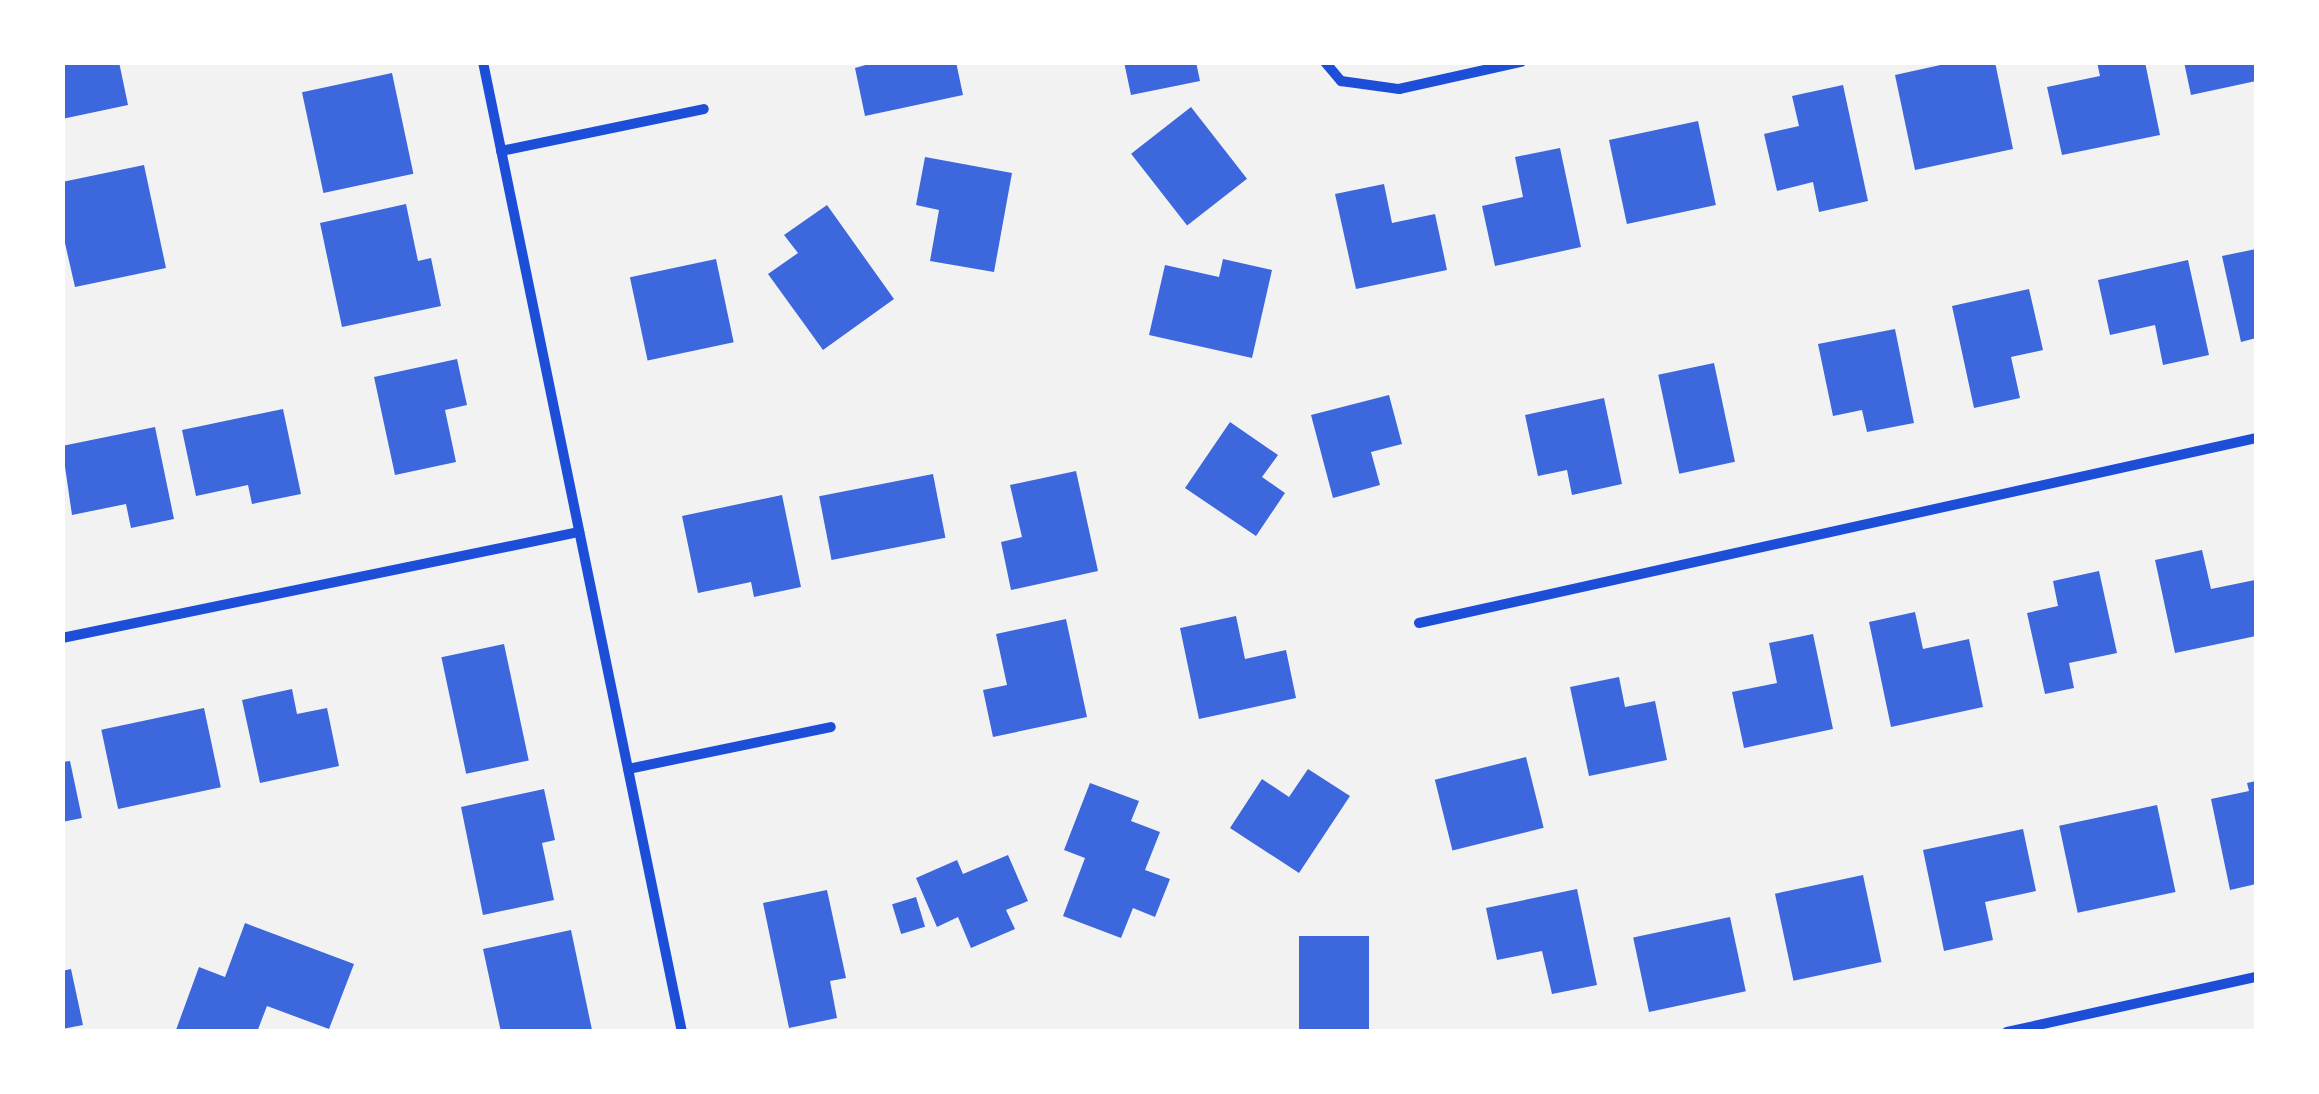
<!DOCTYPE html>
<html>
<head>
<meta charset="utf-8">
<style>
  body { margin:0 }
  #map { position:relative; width:2319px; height:1094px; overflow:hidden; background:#f2f2f2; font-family:Figtree,sans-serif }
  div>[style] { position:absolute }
  .building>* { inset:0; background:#3d67dc; transform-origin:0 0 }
  .minor>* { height:10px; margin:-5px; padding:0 5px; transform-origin:5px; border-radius:5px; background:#1d4ed8 }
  span { translate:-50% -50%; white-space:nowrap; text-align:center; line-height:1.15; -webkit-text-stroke:9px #fff; paint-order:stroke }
  .frame { position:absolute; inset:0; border:65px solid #fff; pointer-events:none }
</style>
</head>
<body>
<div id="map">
  <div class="building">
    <i style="clip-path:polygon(62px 62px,119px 62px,128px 105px,62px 119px)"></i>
    <i style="clip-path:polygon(956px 62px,963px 95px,865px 116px,855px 68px,876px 62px)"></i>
    <i style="clip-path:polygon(1124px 62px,1196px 62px,1200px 81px,1131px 95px)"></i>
    <i style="clip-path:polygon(1954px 62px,1995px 62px,2013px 149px,1915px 170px,1895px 75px)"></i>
    <i style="clip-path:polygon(2097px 62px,2145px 62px,2160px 135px,2062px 155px,2047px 87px,2100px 76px)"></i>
    <i style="clip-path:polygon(2184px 62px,2256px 62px,2256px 81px,2191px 95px)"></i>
    <i style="left:392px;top:73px;width:103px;height:92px;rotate:78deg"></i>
    <i style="clip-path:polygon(1843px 85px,1868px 201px,1819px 212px,1813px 182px,1777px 191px,1764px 134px,1799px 126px,1792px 96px)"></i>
    <i style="left:1191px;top:107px;width:91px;height:76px;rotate:52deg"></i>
    <i style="left:1698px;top:121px;width:86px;height:91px;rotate:78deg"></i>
    <i style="clip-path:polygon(1560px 148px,1581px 247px,1495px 266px,1482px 206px,1523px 197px,1515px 157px)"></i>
    <i style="clip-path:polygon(925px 157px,1012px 173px,994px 272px,930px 261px,939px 210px,916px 205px)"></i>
    <i style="clip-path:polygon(144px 165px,166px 268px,75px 287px,62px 230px,62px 182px)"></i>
    <i style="clip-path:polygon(1384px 184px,1392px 223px,1435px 214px,1447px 270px,1356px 289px,1335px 194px)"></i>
    <i style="clip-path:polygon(406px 204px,418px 261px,431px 258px,441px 306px,342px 327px,320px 223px)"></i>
    <i style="clip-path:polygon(827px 205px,894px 299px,823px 350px,768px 274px,798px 253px,784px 235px)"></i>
    <i style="clip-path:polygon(2256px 249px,2256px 338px,2241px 342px,2222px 256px)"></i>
    <i style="left:716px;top:259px;width:85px;height:88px;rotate:78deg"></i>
    <i style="clip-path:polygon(1223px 259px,1272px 270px,1252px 358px,1149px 335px,1165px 265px,1219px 277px)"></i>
    <i style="clip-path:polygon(2188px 260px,2209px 355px,2163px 365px,2155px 325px,2110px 335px,2098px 280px)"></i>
    <i style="clip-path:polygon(2029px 289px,2043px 350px,2011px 357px,2020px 398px,1974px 408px,1952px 306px)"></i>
    <i style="clip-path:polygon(1895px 329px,1914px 423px,1867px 432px,1862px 410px,1833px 416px,1818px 344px)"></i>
    <i style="clip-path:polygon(457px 359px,467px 405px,445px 410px,456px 462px,395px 475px,374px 377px)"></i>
    <i style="left:1714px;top:363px;width:101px;height:57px;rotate:78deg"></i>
    <i style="clip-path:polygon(1389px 395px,1402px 444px,1371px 452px,1380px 485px,1333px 498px,1311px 415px)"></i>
    <i style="clip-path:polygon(1604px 398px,1622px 484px,1572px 495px,1567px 470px,1538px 476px,1525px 415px)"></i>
    <i style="clip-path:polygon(283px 409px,301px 494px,252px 504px,248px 485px,196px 496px,182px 430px)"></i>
    <i style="clip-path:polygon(1230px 422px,1278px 455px,1262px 477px,1285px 493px,1256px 536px,1185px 488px)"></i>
    <i style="clip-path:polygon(155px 427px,174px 519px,131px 528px,126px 504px,72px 515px,62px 446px)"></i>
    <i style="clip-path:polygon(1076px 471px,1098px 571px,1011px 590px,1001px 542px,1022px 537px,1010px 485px)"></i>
    <i style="left:933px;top:474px;width:65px;height:116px;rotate:79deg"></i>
    <i style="clip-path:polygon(782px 495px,801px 587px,754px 597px,751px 582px,698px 593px,682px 516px)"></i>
    <i style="clip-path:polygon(2202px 550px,2211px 589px,2255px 580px,2256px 636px,2175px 653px,2155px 560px)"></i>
    <i style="clip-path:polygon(2099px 571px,2117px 653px,2069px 663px,2074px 688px,2045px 694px,2027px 613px,2058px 606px,2053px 581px)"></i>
    <i style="clip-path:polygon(1915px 612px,1923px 649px,1969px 639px,1983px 707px,1891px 727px,1869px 622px)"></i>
    <i style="clip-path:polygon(1236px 616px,1245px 659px,1286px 650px,1296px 698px,1199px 719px,1180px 628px)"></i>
    <i style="clip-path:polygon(1066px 619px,1087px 717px,993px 737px,983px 690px,1007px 685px,996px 634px)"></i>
    <i style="clip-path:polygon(1813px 634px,1833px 729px,1744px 748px,1732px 692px,1777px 683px,1769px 643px)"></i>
    <i style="left:504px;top:644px;width:119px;height:64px;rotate:78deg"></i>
    <i style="clip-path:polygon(1619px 677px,1625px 707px,1655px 701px,1667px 760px,1589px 776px,1570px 687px)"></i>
    <i style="clip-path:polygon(292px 689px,297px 714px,327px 708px,339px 766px,260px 783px,242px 700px)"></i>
    <i style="left:204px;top:708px;width:81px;height:105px;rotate:78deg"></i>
    <i style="left:1526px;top:757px;width:73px;height:94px;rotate:76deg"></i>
    <i style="clip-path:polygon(70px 761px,82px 818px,62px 822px,62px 762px)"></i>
    <i style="clip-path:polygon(1308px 769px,1350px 796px,1299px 873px,1230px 828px,1262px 779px,1289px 797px)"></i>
    <i style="clip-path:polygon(2256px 781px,2256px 884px,2230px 890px,2211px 799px,2249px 791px,2247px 783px)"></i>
    <i style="clip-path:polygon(1090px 783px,1139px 801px,1131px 821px,1160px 832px,1145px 870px,1170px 879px,1155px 917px,1133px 908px,1121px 938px,1063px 916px,1085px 858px,1064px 850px)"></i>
    <i style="clip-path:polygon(544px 789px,555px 840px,542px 843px,554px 900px,483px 915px,461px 807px)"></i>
    <i style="left:2157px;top:805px;width:89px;height:100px;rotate:78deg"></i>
    <i style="clip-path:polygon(2023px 829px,2036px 891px,1985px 902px,1993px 940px,1944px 951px,1923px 850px)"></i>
    <i style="clip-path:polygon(1008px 855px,1028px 901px,1006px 910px,1015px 929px,971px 948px,958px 917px,937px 927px,916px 878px,957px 860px,963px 874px)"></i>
    <i style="left:1863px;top:875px;width:89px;height:90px;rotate:78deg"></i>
    <i style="clip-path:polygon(1577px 889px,1597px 985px,1552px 994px,1542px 951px,1497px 960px,1486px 908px)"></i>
    <i style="clip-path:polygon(827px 890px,846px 978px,830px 981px,837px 1018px,789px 1028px,763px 903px)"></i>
    <i style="left:916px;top:897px;width:31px;height:25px;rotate:73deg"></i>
    <i style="left:1730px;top:917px;width:76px;height:99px;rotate:78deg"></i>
    <i style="clip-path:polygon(245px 923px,354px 964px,329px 1029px,267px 1006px,257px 1032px,176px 1030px,199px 967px,225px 977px)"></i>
    <i style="clip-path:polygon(571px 930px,592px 1030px,501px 1032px,483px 949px)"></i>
    <i style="left:1369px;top:936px;width:96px;height:70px;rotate:90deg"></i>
    <i style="clip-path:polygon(71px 969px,83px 1025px,62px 1029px,62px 971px)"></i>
  </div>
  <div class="minor">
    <i style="left:483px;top:62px;width:990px;rotate:78.41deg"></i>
    <i style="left:1325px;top:62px;width:25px;rotate:50deg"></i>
    <i style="left:1341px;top:81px;width:59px;rotate:7.9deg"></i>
    <i style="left:1399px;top:89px;width:125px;rotate:-12.5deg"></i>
    <i style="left:501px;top:151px;width:207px;rotate:-11.7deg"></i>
    <i style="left:1419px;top:623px;width:857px;rotate:-12.46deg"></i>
    <i style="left:62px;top:638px;width:528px;rotate:-11.59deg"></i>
    <i style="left:628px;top:769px;width:207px;rotate:-11.7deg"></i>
    <i style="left:2007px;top:1032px;width:255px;rotate:-12.5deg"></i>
  </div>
  <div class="frame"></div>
</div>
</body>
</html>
